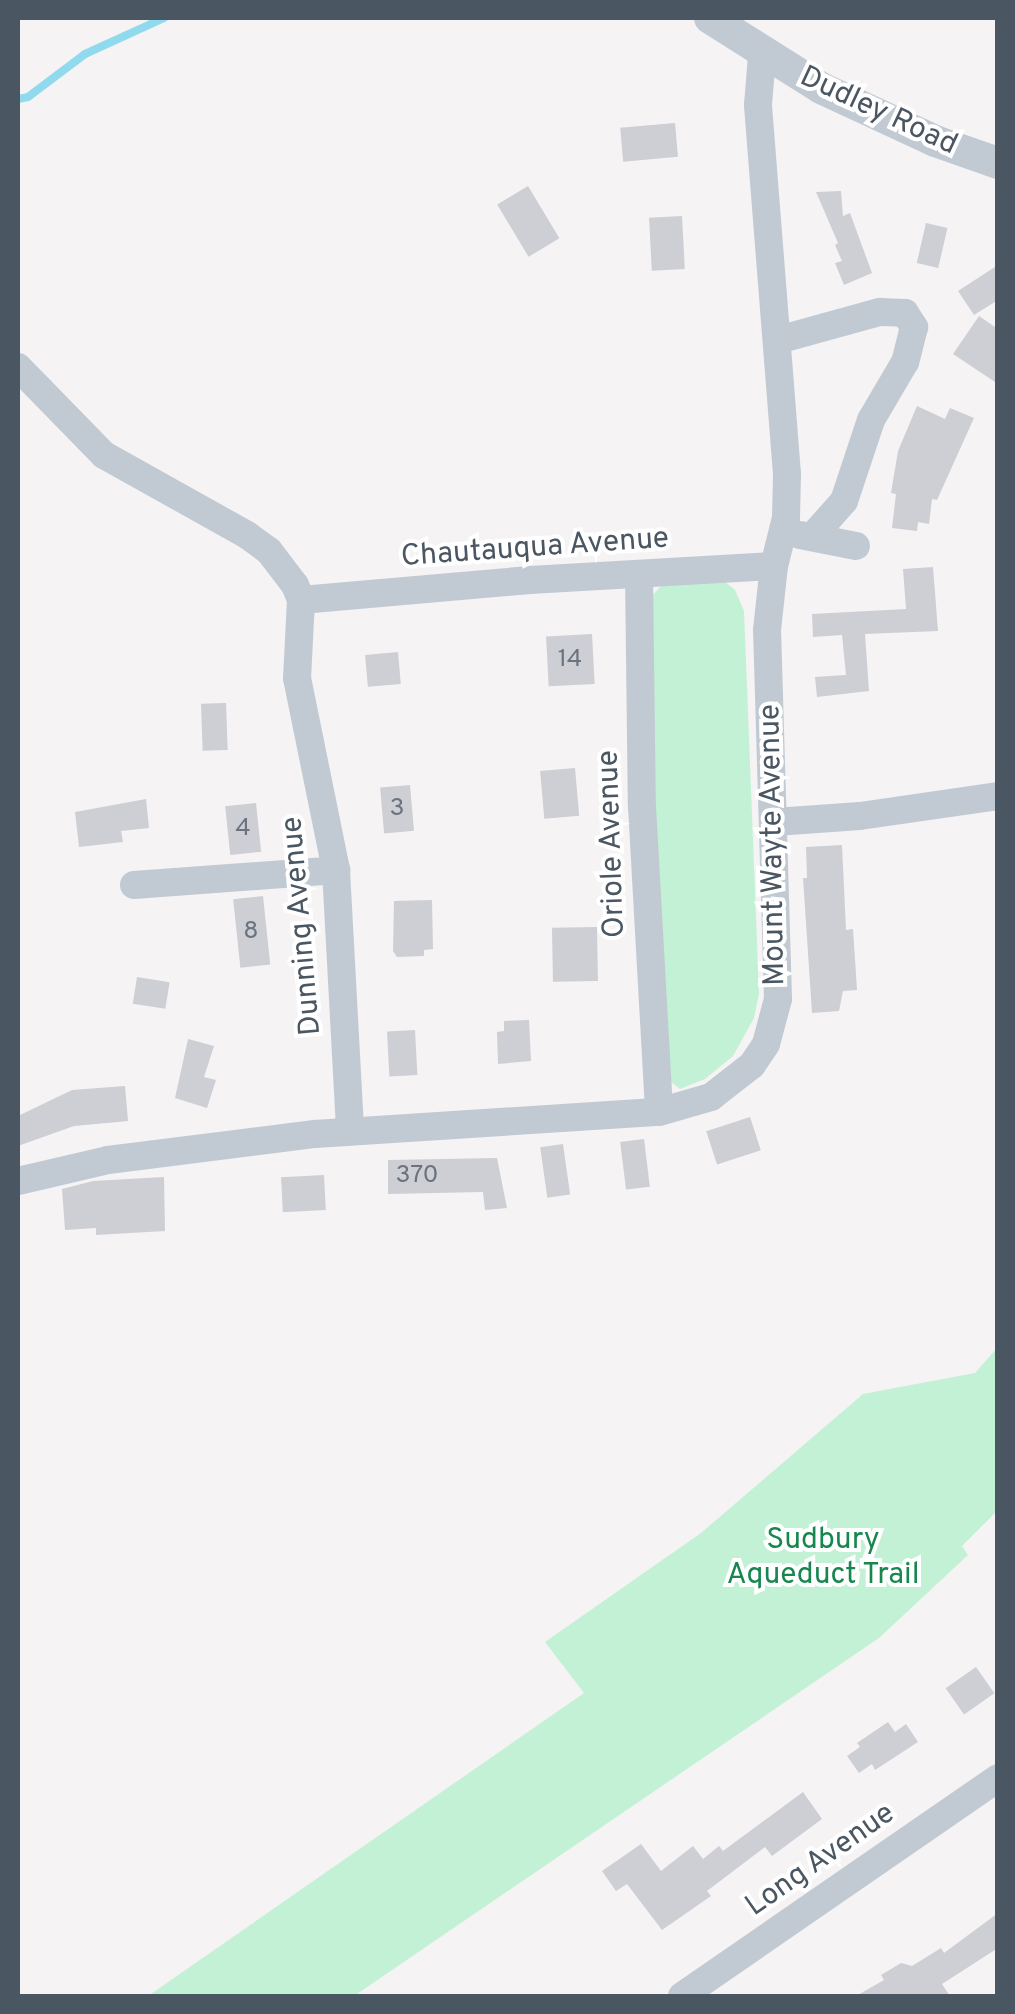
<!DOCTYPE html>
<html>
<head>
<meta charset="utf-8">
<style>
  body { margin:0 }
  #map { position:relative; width:1015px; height:2014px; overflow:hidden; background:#f5f3f3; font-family:Overpass,sans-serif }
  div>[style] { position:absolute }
  .green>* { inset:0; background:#c3f1d5 }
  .stream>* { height:8px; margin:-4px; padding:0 4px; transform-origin:4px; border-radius:4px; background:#90daee }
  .building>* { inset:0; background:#cdcfd5; transform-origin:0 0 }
  .minor>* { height:28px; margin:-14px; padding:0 14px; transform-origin:14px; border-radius:14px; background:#c1cad2 }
  .tertiary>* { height:32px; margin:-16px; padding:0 16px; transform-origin:16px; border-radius:16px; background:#c1cad2 }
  span { translate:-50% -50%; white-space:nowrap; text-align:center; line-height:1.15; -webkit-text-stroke:8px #fff; paint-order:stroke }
  .number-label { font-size:25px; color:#6b747e }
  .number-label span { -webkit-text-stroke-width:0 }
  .street-label { font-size:30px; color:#4a5661 }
  .park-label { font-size:30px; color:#17864f }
  .frame { position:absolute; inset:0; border:20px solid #4a5661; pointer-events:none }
</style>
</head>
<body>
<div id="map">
  <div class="green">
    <i style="clip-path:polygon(724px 581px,735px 590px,744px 611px,759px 993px,754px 1018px,733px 1056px,705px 1079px,680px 1089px,664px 1076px,648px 601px,660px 587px,669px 584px)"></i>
    <i style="clip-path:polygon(997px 1348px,997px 1511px,962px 1546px,968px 1555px,879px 1638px,354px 1996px,148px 1996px,584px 1693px,545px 1642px,701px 1533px,863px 1394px,975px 1373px)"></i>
  </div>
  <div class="stream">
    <i style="left:18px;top:99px;width:10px;rotate:-11deg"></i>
    <i style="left:28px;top:97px;width:71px;rotate:-37deg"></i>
    <i style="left:85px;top:54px;width:87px;rotate:-24.5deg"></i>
  </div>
  <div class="building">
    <i style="left:675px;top:123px;width:34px;height:55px;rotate:85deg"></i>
    <i style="left:528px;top:186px;width:61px;height:36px;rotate:59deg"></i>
    <i style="clip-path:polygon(841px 191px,843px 216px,850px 213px,872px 273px,844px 285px,835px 263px,842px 261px,835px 245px,838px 243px,816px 192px)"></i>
    <i style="left:682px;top:216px;width:53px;height:33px;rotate:87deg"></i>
    <i style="left:926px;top:223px;width:22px;height:41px;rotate:13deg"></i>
    <i style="clip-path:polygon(998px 265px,998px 300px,974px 315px,958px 291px)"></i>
    <i style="clip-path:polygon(979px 316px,998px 329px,998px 384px,953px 354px)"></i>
    <i style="clip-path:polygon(917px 406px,945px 419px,950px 408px,974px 418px,937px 500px,932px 499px,929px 524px,918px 522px,917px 531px,892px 528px,896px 494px,891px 493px,898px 451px)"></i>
    <i style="clip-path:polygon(933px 567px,938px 631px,865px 634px,869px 691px,817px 697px,815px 677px,846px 675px,842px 635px,813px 637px,812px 614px,906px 609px,903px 569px)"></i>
    <i style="left:592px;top:634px;width:50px;height:46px;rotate:87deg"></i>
    <i style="left:398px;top:652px;width:32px;height:33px;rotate:85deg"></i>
    <i style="left:226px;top:703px;width:47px;height:25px;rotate:88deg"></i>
    <i style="left:575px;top:768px;width:48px;height:35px;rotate:85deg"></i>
    <i style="left:410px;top:785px;width:46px;height:30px;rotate:85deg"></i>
    <i style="clip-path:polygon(146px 799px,149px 828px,121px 831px,123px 842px,79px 847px,75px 812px)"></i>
    <i style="left:256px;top:803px;width:49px;height:31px;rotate:84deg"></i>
    <i style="clip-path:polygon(842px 845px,846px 930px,853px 929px,857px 990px,843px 991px,839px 1011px,812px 1013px,803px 878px,807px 878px,806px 847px)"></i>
    <i style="left:263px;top:896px;width:69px;height:30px;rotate:84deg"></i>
    <i style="clip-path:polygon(432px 900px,433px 949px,424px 950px,424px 956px,397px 957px,393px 951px,394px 901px)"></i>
    <i style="left:597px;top:927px;width:54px;height:45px;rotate:89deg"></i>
    <i style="left:137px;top:977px;width:33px;height:27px;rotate:9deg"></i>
    <i style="clip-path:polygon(529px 1020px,531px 1061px,498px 1064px,497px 1032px,504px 1031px,504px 1021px)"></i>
    <i style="left:415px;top:1030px;width:45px;height:28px;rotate:87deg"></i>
    <i style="clip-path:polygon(188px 1039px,214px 1046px,204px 1077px,216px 1080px,207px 1108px,175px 1098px)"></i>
    <i style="clip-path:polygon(125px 1086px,128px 1121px,74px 1126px,18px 1146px,18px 1116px,72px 1090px)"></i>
    <i style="left:750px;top:1117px;width:35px;height:46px;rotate:72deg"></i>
    <i style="left:644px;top:1139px;width:48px;height:24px;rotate:83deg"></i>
    <i style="left:563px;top:1144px;width:51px;height:23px;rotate:82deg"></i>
    <i style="clip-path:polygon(497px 1158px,507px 1208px,485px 1210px,483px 1192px,388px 1194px,388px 1160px)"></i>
    <i style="left:324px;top:1175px;width:35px;height:43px;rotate:87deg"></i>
    <i style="clip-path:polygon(164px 1177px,165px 1231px,96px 1235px,96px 1228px,65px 1230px,62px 1189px,93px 1181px)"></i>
    <i style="left:976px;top:1667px;width:32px;height:37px;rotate:55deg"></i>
    <i style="clip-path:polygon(888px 1722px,895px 1732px,906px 1724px,918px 1742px,875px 1770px,872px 1764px,859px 1773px,847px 1756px,860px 1747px,857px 1743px)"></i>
    <i style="clip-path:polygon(803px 1792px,822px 1819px,772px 1856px,765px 1847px,707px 1891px,711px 1896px,662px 1930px,627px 1884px,616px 1891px,602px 1871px,641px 1844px,661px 1871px,693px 1846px,703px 1859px,719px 1846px,723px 1851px)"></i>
    <i style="clip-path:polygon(998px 1913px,998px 1948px,942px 1984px,950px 1996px,856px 1996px,884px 1980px,881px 1975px,901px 1963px,912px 1966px,941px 1948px,944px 1953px)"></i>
  </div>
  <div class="minor">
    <i style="left:778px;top:340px;width:106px;rotate:-15.4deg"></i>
    <i style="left:880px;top:312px;width:25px;rotate:2deg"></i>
    <i style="left:905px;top:313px;width:17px;rotate:57deg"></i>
    <i style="left:914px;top:327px;width:36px;rotate:104deg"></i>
    <i style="left:905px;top:362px;width:67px;rotate:120.4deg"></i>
    <i style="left:871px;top:420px;width:85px;rotate:108.4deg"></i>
    <i style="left:844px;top:501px;width:48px;rotate:131.6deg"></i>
    <i style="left:18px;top:367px;width:123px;rotate:45.7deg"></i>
    <i style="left:104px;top:455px;width:164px;rotate:29.2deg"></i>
    <i style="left:247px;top:535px;width:27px;rotate:36deg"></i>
    <i style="left:269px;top:551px;width:43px;rotate:52.6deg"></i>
    <i style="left:295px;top:585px;width:16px;rotate:68deg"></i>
    <i style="left:301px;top:600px;width:78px;rotate:92.9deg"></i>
    <i style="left:297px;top:678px;width:196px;rotate:78.5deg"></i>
    <i style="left:336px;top:870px;width:261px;rotate:86.9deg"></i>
    <i style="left:800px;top:535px;width:57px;rotate:11.1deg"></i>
    <i style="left:639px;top:574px;width:232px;rotate:89.3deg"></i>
    <i style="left:642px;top:806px;width:306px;rotate:86.8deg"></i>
    <i style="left:301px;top:600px;width:230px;rotate:-5deg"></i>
    <i style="left:530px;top:580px;width:244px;rotate:-3.3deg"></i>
    <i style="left:775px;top:822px;width:85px;rotate:-4deg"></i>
    <i style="left:860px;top:816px;width:139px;rotate:-8.2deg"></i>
    <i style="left:134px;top:885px;width:203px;rotate:-4.2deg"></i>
    <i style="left:18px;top:1181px;width:92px;rotate:-13.1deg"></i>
    <i style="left:108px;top:1160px;width:209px;rotate:-7.2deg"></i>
    <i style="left:315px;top:1134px;width:345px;rotate:-3.7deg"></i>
    <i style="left:659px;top:1112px;width:54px;rotate:-16.1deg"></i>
    <i style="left:711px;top:1097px;width:52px;rotate:-38deg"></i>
    <i style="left:752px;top:1065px;width:25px;rotate:-56deg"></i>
    <i style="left:766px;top:1044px;width:47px;rotate:-75.1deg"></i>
    <i style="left:778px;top:999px;width:369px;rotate:-91.7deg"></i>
    <i style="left:767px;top:630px;width:64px;rotate:-83.8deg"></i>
    <i style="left:774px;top:566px;width:49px;rotate:-76deg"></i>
    <i style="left:786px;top:518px;width:44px;rotate:-88.7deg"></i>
    <i style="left:787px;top:474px;width:370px;rotate:-94.5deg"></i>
    <i style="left:758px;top:105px;width:50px;rotate:-85.4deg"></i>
    <i style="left:682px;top:1996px;width:384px;rotate:-34.6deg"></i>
  </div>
  <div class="tertiary">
    <i style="left:710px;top:18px;width:131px;rotate:32.2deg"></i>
    <i style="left:821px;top:88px;width:126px;rotate:24.9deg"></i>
    <i style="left:935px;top:141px;width:67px;rotate:19.2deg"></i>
  </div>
  <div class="number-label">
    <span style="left:570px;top:660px">14</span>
    <span style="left:397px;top:809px">3</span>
    <span style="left:243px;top:829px">4</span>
    <span style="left:251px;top:932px">8</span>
    <span style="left:417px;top:1176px">370</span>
  </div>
  <div class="street-label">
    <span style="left:878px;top:112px;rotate:25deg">Dudley Road</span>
    <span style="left:535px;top:549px;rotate:-4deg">Chautauqua Avenue</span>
    <span style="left:613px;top:844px;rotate:-92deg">Oriole Avenue</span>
    <span style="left:774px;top:845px;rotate:-91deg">Mount Wayte Avenue</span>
    <span style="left:303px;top:926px;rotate:-95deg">Dunning Avenue</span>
    <span style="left:821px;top:1861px;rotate:-35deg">Long Avenue</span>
  </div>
  <div class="park-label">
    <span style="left:823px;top:1558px">Sudbury<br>Aqueduct Trail</span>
  </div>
  <div class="frame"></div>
</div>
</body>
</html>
